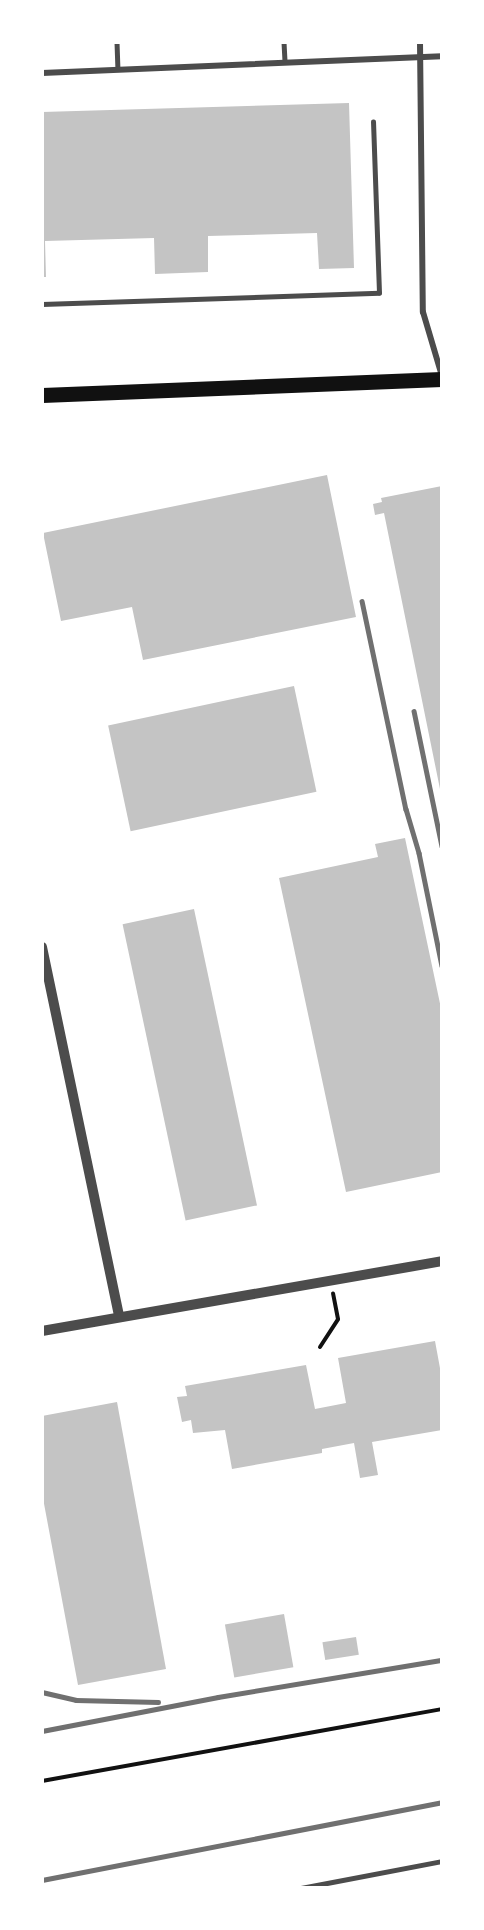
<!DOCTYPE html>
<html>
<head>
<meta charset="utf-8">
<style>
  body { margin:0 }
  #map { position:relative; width:484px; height:1930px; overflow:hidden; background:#fff; font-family:Cabin,sans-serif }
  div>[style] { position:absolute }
  .building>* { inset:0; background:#c4c4c4; transform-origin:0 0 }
  .path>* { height:4px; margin:-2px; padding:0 2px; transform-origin:2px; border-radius:2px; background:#111 }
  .service>* { height:4.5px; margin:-2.25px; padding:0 2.25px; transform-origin:2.25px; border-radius:2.25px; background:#4c4c4c }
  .minor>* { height:6px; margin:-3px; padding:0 3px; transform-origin:3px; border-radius:3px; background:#4c4c4c }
  .tertiary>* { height:10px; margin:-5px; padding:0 5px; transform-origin:5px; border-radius:5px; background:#4c4c4c }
  .primary>* { height:15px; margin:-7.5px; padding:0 7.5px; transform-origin:7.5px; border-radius:7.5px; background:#111 }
  .rail>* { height:4.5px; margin:-2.25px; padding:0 2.25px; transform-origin:2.25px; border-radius:2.25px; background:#707070 }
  span { translate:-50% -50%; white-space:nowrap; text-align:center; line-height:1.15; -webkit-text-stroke:6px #fff; paint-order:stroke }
  .frame { position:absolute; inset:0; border:44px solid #fff; pointer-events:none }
</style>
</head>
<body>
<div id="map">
  <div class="building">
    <i style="clip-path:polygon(349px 103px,354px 268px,319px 269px,317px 233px,208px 236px,208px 272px,155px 274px,154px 238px,45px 241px,46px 277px,42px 277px,42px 112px)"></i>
    <i style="clip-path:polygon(327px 475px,356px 617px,143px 660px,132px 607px,61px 621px,43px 533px)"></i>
    <i style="clip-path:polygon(442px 486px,442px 794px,441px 794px,384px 513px,375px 515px,373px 504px,382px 502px,381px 498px)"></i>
    <i style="left:294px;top:686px;width:108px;height:190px;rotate:78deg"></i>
    <i style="clip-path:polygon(405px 838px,442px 1013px,442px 1172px,346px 1192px,279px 878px,378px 857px,375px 844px)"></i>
    <i style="left:194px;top:909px;width:303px;height:73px;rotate:78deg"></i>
    <i style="clip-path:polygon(435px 1341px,442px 1379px,442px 1430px,372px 1442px,378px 1475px,360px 1478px,354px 1443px,322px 1449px,322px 1453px,232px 1469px,225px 1430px,193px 1433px,191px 1420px,182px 1422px,177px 1397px,187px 1396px,185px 1386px,306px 1365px,315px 1409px,346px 1403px,338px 1358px)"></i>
    <i style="clip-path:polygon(117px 1402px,166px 1669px,78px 1685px,42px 1493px,42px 1416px)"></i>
    <i style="left:284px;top:1614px;width:54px;height:60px;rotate:80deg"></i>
    <i style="left:356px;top:1637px;width:18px;height:34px;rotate:81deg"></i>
  </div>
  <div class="path">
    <i style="left:320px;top:1347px;width:33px;rotate:-57deg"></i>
    <i style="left:338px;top:1319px;width:26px;rotate:-101deg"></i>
    <i style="left:42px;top:1781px;width:406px;rotate:-10.2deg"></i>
  </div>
  <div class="service">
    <i style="left:117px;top:42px;width:27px;rotate:88deg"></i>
    <i style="left:284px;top:42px;width:20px;rotate:87deg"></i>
    <i style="left:42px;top:304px;width:337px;rotate:-1.9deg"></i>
    <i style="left:379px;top:293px;width:171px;rotate:-92deg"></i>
    <i style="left:301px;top:1888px;width:144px;rotate:-10.8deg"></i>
  </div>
  <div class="minor">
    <i style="left:420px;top:42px;width:270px;rotate:89.4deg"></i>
    <i style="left:423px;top:312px;width:67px;rotate:73.5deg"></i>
    <i style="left:42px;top:73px;width:400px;rotate:-2.4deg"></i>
  </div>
  <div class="tertiary">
    <i style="left:42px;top:947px;width:378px;rotate:78.2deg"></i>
    <i style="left:42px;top:1331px;width:406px;rotate:-9.9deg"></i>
  </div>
  <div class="primary">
    <i style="left:42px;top:395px;width:400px;rotate:-2.3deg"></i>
  </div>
  <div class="rail">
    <i style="left:362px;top:601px;width:213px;rotate:78.1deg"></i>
    <i style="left:406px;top:809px;width:46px;rotate:73.5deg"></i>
    <i style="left:419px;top:853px;width:115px;rotate:78.5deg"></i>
    <i style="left:414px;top:711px;width:138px;rotate:78.3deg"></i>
    <i style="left:42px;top:1692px;width:35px;rotate:13deg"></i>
    <i style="left:76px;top:1700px;width:82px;rotate:1.4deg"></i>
    <i style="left:42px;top:1731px;width:179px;rotate:-10.9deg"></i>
    <i style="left:218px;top:1697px;width:227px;rotate:-9.4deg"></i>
    <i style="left:42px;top:1880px;width:408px;rotate:-11deg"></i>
  </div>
  <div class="frame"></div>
</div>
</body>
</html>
